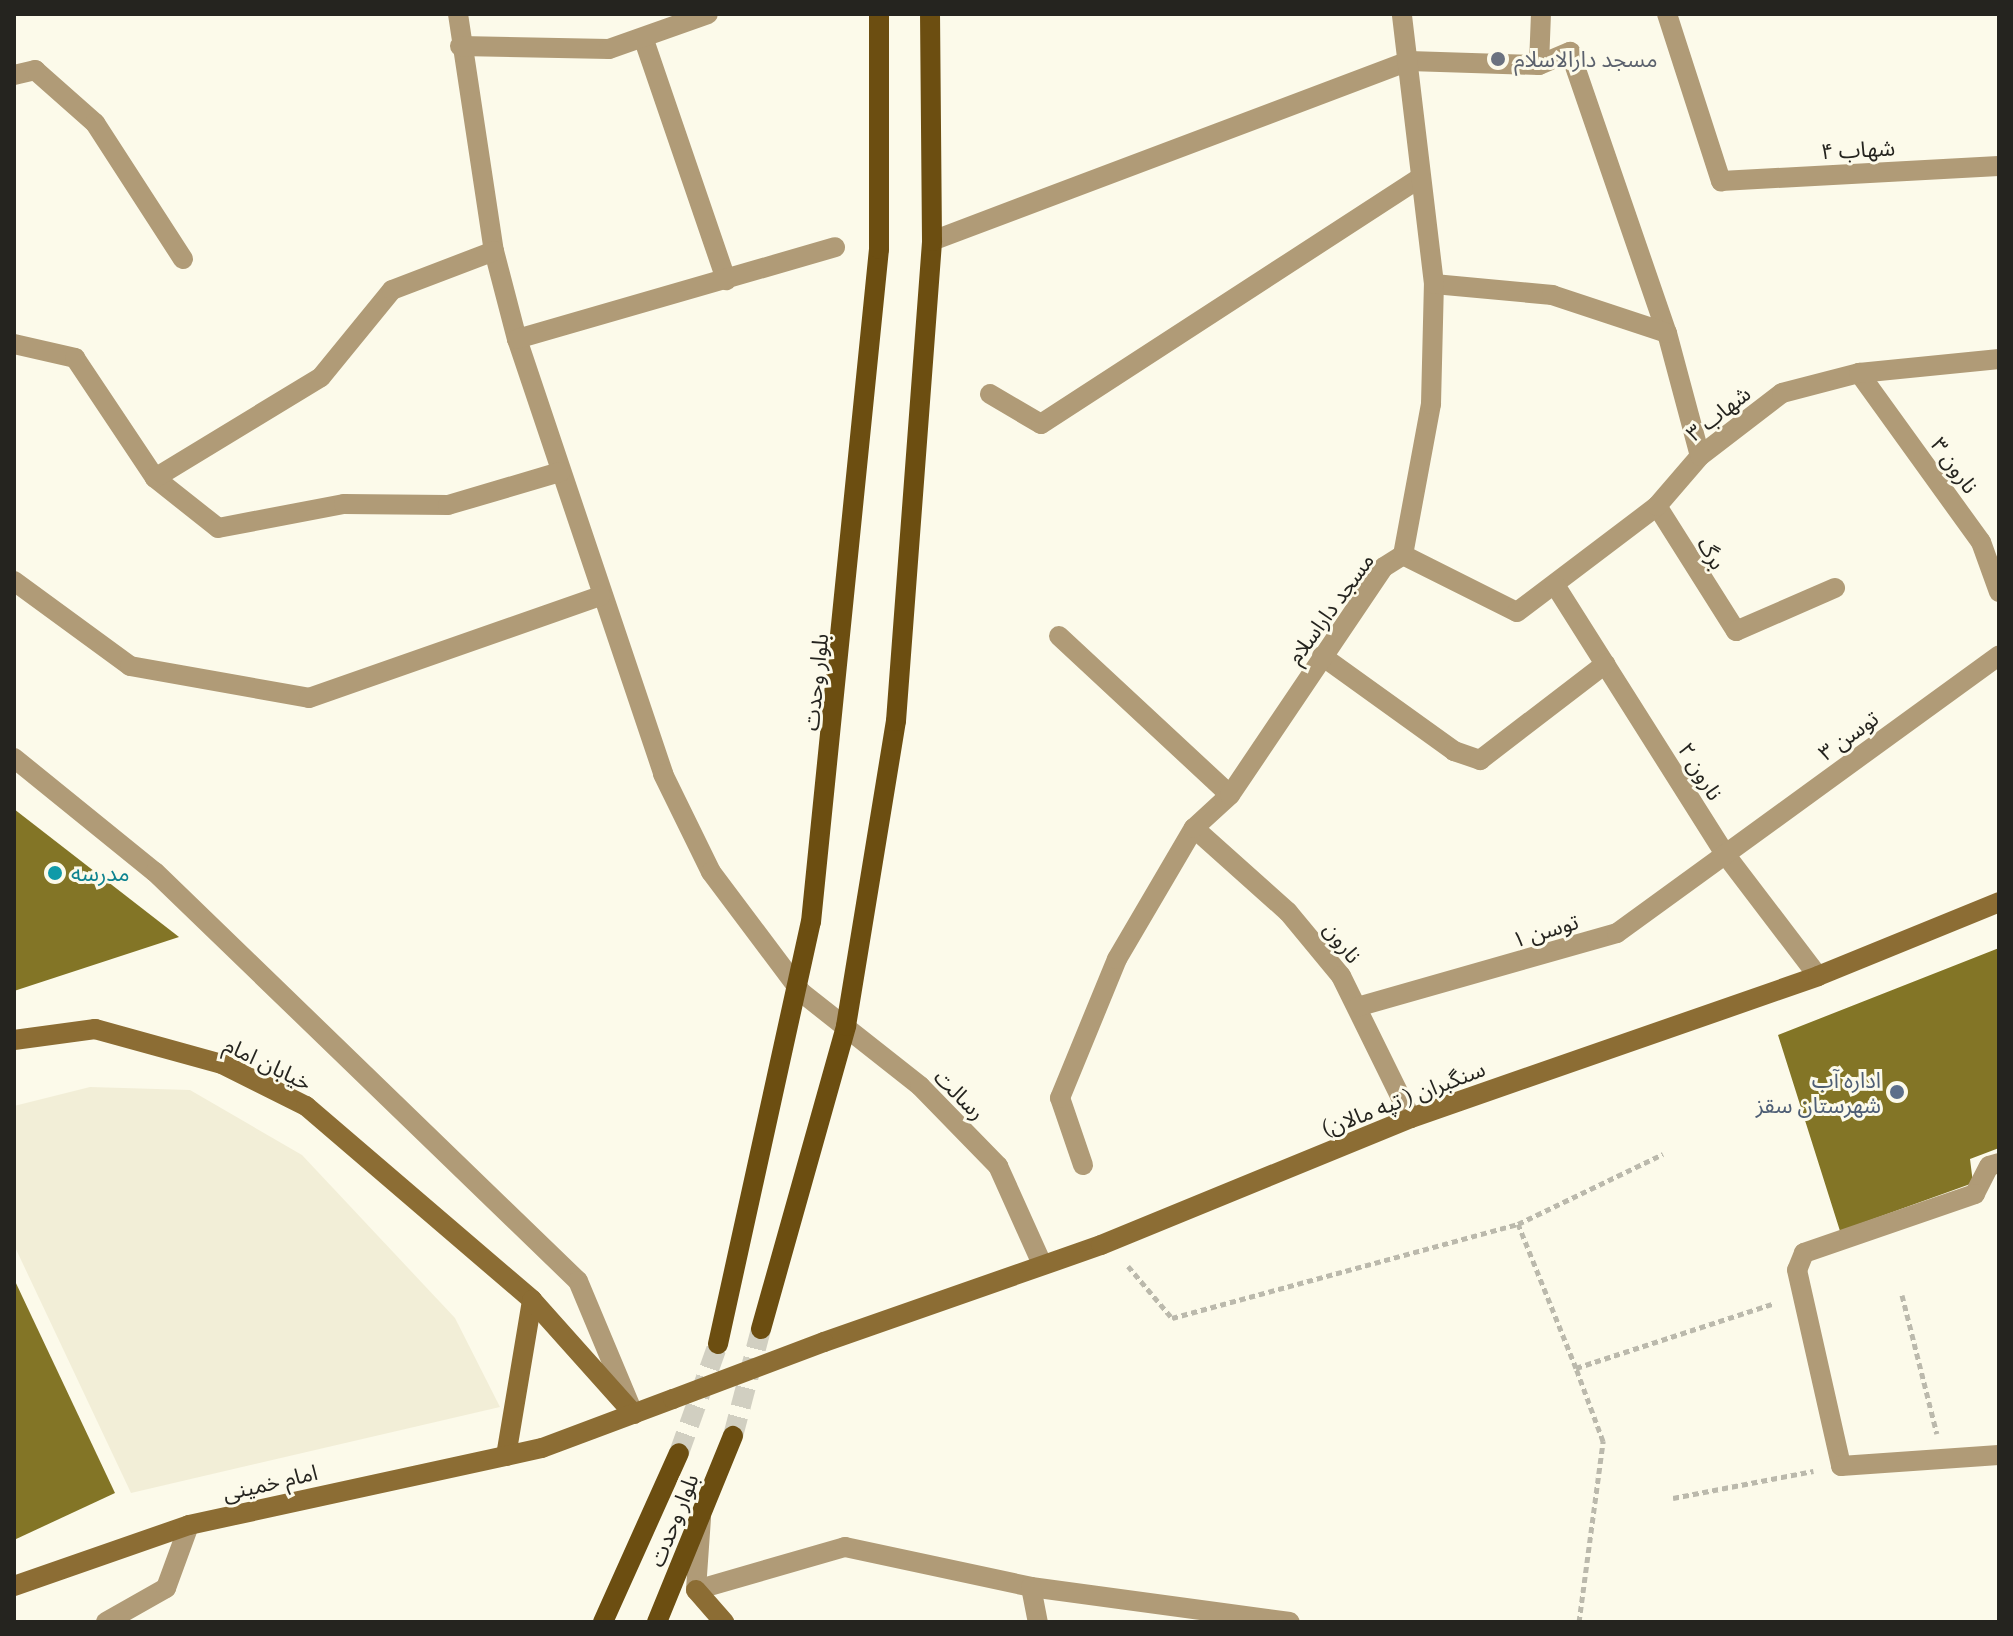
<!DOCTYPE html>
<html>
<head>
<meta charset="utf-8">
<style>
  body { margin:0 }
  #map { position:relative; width:2013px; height:1636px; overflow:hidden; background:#fcfaea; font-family:"IBM Plex Serif","Noto Sans Arabic",serif }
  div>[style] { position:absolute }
  .built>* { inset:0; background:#f2eed7 }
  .building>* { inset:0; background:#837526 }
  .primary-tunnel>* { height:20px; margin-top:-10px; transform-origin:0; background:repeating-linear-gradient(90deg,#d1cfc1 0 20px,transparent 0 30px) }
  .path>* { height:5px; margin-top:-2.5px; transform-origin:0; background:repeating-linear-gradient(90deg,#bbb9ac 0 6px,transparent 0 10px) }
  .street>* { height:20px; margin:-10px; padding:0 10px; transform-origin:10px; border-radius:10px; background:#b09b77 }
  .secondary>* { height:20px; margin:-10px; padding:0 10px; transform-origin:10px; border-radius:10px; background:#8c6d34 }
  .primary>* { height:20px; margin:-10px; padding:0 10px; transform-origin:10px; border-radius:10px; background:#6c4e11 }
  .secondary-bridge>* { height:20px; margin:-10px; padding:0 10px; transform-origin:10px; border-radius:10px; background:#8c6d34 }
  .dots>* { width:22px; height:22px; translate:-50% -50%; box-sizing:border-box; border:4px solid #fcfaea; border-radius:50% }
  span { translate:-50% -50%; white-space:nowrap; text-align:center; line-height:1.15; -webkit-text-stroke:6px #fcfaea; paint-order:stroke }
  .worship-label { font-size:22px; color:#5b616d }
  .left { translate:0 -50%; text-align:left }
  .street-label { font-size:22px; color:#25241f }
  .culture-label { font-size:22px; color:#0d838f }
  .service-label { font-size:22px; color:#4e5e75 }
  .right { translate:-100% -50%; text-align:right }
  .frame { position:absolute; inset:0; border:16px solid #25241f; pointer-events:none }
</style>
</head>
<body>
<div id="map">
  <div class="built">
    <i style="clip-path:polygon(90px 1087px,190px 1090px,302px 1155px,455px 1318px,500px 1407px,131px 1493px,14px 1245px,14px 1106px)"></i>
  </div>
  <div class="building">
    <i style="clip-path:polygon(14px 809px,179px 937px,14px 991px)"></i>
    <i style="clip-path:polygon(1999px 948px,1999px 1148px,1970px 1159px,1973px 1183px,1840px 1231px,1778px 1035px)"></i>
    <i style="clip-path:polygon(14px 1279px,115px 1493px,14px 1540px)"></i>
  </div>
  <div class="primary-tunnel">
    <i style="left:733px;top:1436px;width:111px;rotate:-75.3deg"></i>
    <i style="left:679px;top:1453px;width:116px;rotate:-70.3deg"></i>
  </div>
  <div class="path">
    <i style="left:1128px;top:1266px;width:68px;rotate:49.8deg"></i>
    <i style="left:1172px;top:1318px;width:359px;rotate:-15.2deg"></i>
    <i style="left:1902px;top:1295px;width:143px;rotate:75.9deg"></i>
    <i style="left:1576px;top:1368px;width:155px;rotate:-111.9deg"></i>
    <i style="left:1518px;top:1224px;width:161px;rotate:-25.8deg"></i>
    <i style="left:1673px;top:1498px;width:143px;rotate:-10.9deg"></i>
    <i style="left:1579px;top:1622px;width:183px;rotate:-82.4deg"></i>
    <i style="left:1603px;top:1441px;width:78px;rotate:-110.3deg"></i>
    <i style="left:1576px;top:1368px;width:209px;rotate:-18.1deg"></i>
  </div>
  <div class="street">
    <i style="left:458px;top:14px;width:240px;rotate:81.4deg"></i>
    <i style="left:494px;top:251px;width:91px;rotate:75.4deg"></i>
    <i style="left:517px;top:339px;width:459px;rotate:71.4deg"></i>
    <i style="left:663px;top:774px;width:109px;rotate:63.9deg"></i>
    <i style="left:711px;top:872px;width:150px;rotate:53.1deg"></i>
    <i style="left:801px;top:992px;width:152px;rotate:38.3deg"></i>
    <i style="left:920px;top:1086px;width:112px;rotate:45.7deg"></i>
    <i style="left:998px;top:1166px;width:107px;rotate:65.8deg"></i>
    <i style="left:1667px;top:14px;width:176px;rotate:72.1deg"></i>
    <i style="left:1721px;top:181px;width:278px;rotate:-3.1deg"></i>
    <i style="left:644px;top:40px;width:254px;rotate:71.1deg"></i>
    <i style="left:460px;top:46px;width:149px;rotate:1.2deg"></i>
    <i style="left:609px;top:49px;width:105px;rotate:-19.5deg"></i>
    <i style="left:1539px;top:65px;width:51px;rotate:-87.8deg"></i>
    <i style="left:14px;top:75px;width:22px;rotate:-13deg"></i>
    <i style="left:35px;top:70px;width:80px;rotate:41.5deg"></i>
    <i style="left:95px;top:123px;width:162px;rotate:57.1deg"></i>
    <i style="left:932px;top:241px;width:510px;rotate:-20.67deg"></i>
    <i style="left:1409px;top:61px;width:130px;rotate:1.8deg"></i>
    <i style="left:1539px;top:65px;width:34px;rotate:-23deg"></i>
    <i style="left:1570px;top:52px;width:297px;rotate:71deg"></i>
    <i style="left:1667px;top:333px;width:127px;rotate:75deg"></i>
    <i style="left:1434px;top:284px;width:119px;rotate:5.3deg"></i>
    <i style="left:1552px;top:295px;width:121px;rotate:18.3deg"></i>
    <i style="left:517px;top:339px;width:331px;rotate:-16.1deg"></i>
    <i style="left:14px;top:344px;width:63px;rotate:12.9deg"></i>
    <i style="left:75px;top:358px;width:144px;rotate:56.3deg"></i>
    <i style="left:155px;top:478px;width:80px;rotate:38.4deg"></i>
    <i style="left:218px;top:528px;width:128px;rotate:-10.8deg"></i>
    <i style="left:344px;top:504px;width:104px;rotate:0.6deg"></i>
    <i style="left:448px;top:505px;width:117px;rotate:-16.4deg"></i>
    <i style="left:1859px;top:373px;width:208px;rotate:54.2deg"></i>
    <i style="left:1981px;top:542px;width:53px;rotate:70.2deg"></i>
    <i style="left:990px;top:394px;width:59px;rotate:30.5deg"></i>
    <i style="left:1041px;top:424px;width:450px;rotate:-33deg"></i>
    <i style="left:155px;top:478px;width:194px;rotate:-31.3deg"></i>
    <i style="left:321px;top:377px;width:112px;rotate:-50.8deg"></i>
    <i style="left:392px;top:290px;width:109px;rotate:-20.9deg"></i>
    <i style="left:1657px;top:506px;width:148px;rotate:57.7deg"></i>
    <i style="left:1736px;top:631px;width:108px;rotate:-23.5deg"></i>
    <i style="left:1403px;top:555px;width:127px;rotate:26.6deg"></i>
    <i style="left:1517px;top:612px;width:176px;rotate:-37.1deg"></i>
    <i style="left:1657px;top:506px;width:66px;rotate:-49.3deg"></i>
    <i style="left:1700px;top:456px;width:103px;rotate:-37.5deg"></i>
    <i style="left:1782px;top:393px;width:80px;rotate:-14.6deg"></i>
    <i style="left:1859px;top:373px;width:141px;rotate:-5.7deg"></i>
    <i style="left:14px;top:581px;width:144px;rotate:36.2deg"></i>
    <i style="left:130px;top:666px;width:182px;rotate:10.1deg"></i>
    <i style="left:309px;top:698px;width:309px;rotate:-19.3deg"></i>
    <i style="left:1555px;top:585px;width:318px;rotate:57.7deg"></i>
    <i style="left:1725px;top:854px;width:153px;rotate:52.7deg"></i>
    <i style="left:1059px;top:636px;width:233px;rotate:42.9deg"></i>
    <i style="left:1322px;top:656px;width:163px;rotate:35.7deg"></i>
    <i style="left:1454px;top:751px;width:28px;rotate:19deg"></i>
    <i style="left:1480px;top:760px;width:158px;rotate:-37.5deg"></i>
    <i style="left:14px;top:758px;width:181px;rotate:39deg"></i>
    <i style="left:155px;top:872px;width:588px;rotate:44.04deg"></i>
    <i style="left:578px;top:1281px;width:140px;rotate:67.3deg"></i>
    <i style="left:1194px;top:828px;width:126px;rotate:41.8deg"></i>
    <i style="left:1288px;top:912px;width:83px;rotate:50.4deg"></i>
    <i style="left:1341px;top:976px;width:158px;rotate:63.8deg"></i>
    <i style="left:1357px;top:1007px;width:270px;rotate:-15.9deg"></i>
    <i style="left:1617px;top:933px;width:472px;rotate:-36deg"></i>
    <i style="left:1999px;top:1163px;width:10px;rotate:163deg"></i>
    <i style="left:1989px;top:1166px;width:31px;rotate:117deg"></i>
    <i style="left:1975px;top:1194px;width:181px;rotate:161deg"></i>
    <i style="left:1804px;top:1253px;width:18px;rotate:112deg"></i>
    <i style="left:1797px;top:1270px;width:201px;rotate:77.3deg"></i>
    <i style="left:1841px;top:1466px;width:158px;rotate:-4deg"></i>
    <i style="left:1083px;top:1165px;width:71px;rotate:-108.9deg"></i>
    <i style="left:1060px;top:1098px;width:150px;rotate:-67.7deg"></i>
    <i style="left:1117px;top:959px;width:152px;rotate:-59.6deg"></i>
    <i style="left:1194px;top:828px;width:49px;rotate:-42.5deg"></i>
    <i style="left:1230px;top:795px;width:275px;rotate:-56deg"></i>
    <i style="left:1384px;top:567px;width:22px;rotate:-32deg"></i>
    <i style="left:1403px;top:555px;width:154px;rotate:-79.5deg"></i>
    <i style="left:1431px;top:404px;width:120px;rotate:-88.6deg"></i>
    <i style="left:1434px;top:284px;width:272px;rotate:-96.8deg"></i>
    <i style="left:701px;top:1518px;width:72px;rotate:94deg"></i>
    <i style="left:696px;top:1590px;width:155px;rotate:-16.1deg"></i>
    <i style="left:845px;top:1547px;width:190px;rotate:12.1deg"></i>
    <i style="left:1031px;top:1587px;width:261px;rotate:7.7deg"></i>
    <i style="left:1031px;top:1587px;width:36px;rotate:79deg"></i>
    <i style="left:106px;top:1622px;width:69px;rotate:-29.5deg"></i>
    <i style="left:166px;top:1588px;width:67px;rotate:-69.9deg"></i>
  </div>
  <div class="secondary">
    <i style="left:14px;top:1040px;width:82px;rotate:-7.7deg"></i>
    <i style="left:95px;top:1029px;width:132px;rotate:15.4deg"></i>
    <i style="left:222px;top:1064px;width:94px;rotate:26.6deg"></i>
    <i style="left:306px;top:1106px;width:298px;rotate:40.6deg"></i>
    <i style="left:824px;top:1342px;width:293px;rotate:-19.3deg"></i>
    <i style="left:1101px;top:1245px;width:335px;rotate:-22.3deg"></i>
    <i style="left:1411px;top:1118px;width:431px;rotate:-19.2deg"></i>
    <i style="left:1818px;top:976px;width:196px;rotate:-22.2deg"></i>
    <i style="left:506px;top:1456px;width:158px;rotate:-80.5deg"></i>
    <i style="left:532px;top:1300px;width:153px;rotate:48.2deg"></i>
    <i style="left:14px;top:1586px;width:185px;rotate:-19.2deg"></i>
    <i style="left:189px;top:1525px;width:361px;rotate:-12.3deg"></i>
    <i style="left:542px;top:1448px;width:140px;rotate:-20.5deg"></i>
    <i style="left:696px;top:1590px;width:43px;rotate:48.8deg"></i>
  </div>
  <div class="primary">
    <i style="left:761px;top:1329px;width:315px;rotate:-74.3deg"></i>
    <i style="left:846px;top:1026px;width:309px;rotate:-80.7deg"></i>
    <i style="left:896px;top:721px;width:481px;rotate:-85.7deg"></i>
    <i style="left:932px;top:241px;width:227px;rotate:-90.5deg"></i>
    <i style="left:718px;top:1344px;width:432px;rotate:-77.6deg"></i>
    <i style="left:811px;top:922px;width:676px;rotate:-84.23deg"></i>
    <i style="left:879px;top:249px;width:235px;rotate:-90deg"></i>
    <i style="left:603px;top:1622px;width:185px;rotate:-65.8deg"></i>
    <i style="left:657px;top:1622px;width:201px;rotate:-67.8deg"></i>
  </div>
  <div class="secondary-bridge">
    <i style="left:673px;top:1399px;width:161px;rotate:-20.7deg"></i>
  </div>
  <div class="dots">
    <i style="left:1498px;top:59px;background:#6b7280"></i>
    <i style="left:55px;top:873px;background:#0f9aa8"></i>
    <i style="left:1897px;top:1092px;background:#5c6f8a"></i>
  </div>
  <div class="worship-label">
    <span class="left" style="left:1514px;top:59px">مسجد دارالاسلام</span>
  </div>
  <div class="street-label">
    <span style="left:1858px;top:149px;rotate:-3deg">شهاب ۴</span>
    <span style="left:1718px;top:413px;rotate:-38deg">شهاب ۳</span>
    <span style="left:1955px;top:465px;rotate:54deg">نارون ۳</span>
    <span style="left:1712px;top:553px;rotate:60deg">برگ</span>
    <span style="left:1330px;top:608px;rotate:-54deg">مسجد داراسلام</span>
    <span style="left:815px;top:682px;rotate:-84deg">بلوار وحدت</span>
    <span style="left:1848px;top:735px;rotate:-36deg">توسن ۳</span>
    <span style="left:1701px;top:771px;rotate:58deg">نارون ۲</span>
    <span style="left:1545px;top:930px;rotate:-17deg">توسن ۱</span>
    <span style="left:1343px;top:942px;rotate:52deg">نارون</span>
    <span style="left:268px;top:1063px;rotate:26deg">خیابان امام</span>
    <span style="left:960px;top:1094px;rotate:45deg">رسالت</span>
    <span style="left:1403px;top:1098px;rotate:-21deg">سنگبران ( تپه مالان)</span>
    <span style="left:270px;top:1482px;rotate:-13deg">امام خمینی</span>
    <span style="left:673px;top:1520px;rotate:-68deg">بلوار وحدت</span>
  </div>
  <div class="culture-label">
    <span class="left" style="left:71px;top:873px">مدرسه</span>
  </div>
  <div class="service-label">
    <span class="right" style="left:1881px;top:1092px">اداره آب<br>شهرستان سقز</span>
  </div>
  <div class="frame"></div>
</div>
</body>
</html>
